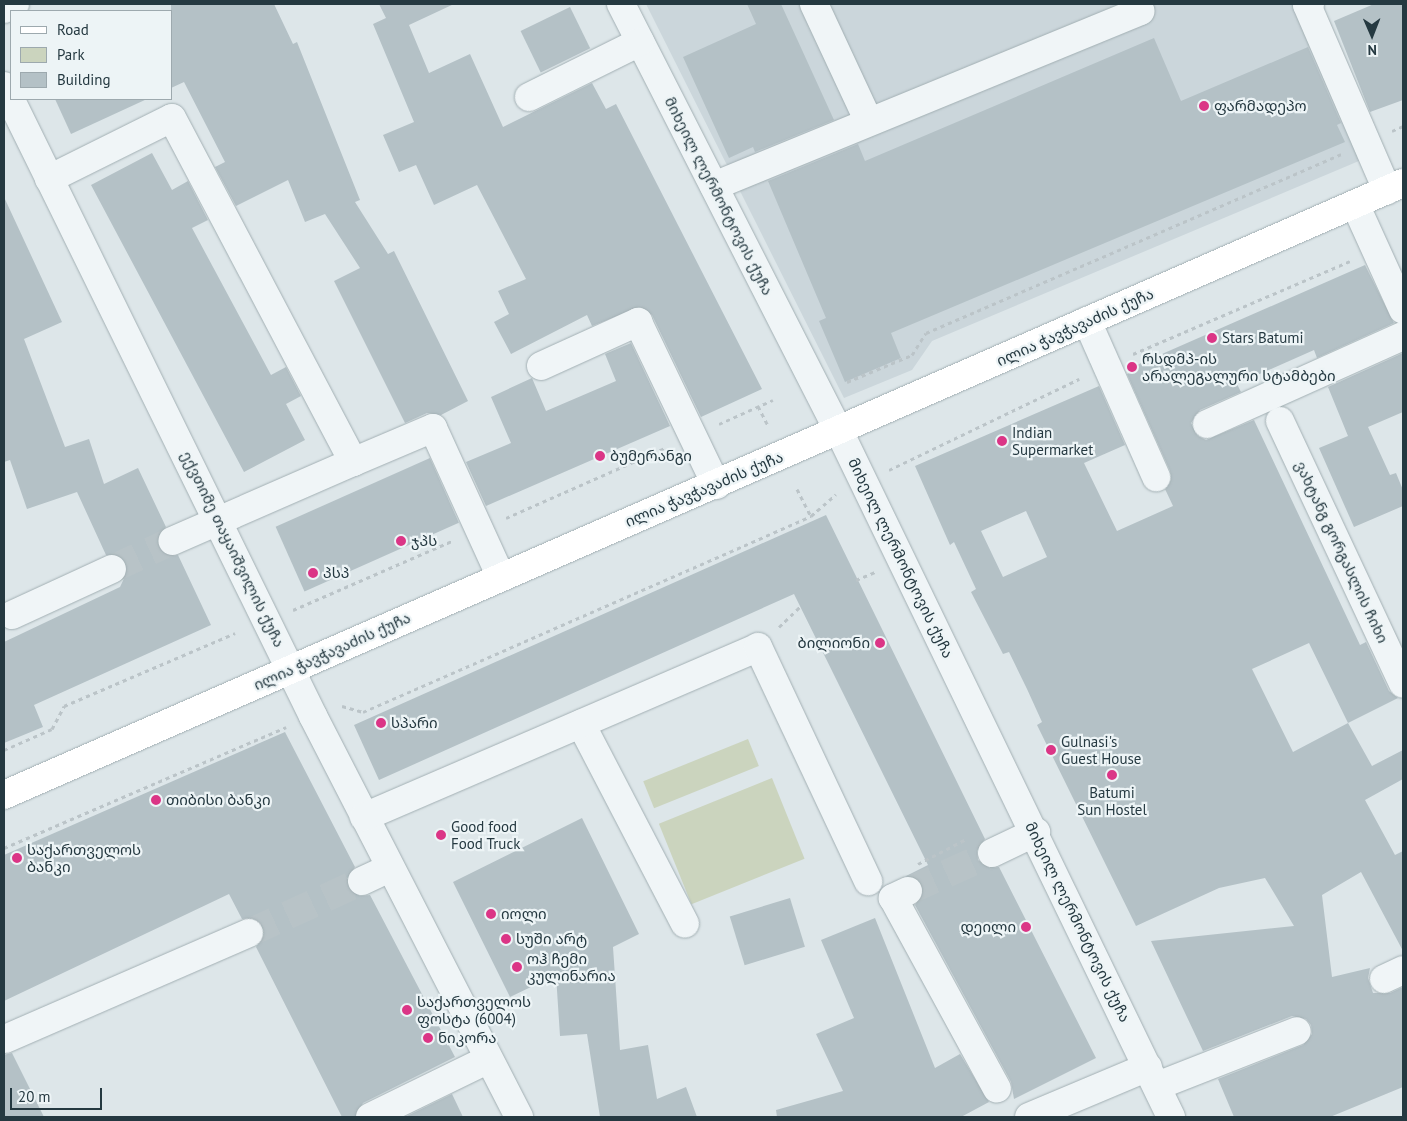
<!DOCTYPE html>
<html>
<head>
<meta charset="utf-8">
<style>
  body { margin:0 }
  #map { position:relative; width:1407px; height:1121px; overflow:hidden; background:#dde6e9; font-family:"PT Sans","Noto Sans Georgian",sans-serif }
  div>[style] { position:absolute }
  .built>* { inset:0; background:#cbd6db }
  .green>* { inset:0; background:#cbd4be; transform-origin:0 0 }
  .building>* { inset:0; background:#b4c1c6; transform-origin:0 0 }
  .minor-tunnel>* { height:28px; margin-top:-14px; transform-origin:0; background:repeating-linear-gradient(90deg,#b8c3c7 0 28px,transparent 0 42px) }
  .path>* { height:3px; margin-top:-1.5px; transform-origin:0; background:repeating-linear-gradient(90deg,#bbc4c8 0 4px,transparent 0 8px) }
  .roads { filter:drop-shadow(0 0 1px #a2afb3) drop-shadow(0 0 1px #a2afb3) }
  .minor>* { height:28px; margin:-14px; padding:0 14px; transform-origin:14px; border-radius:14px; background:#f0f5f7 }
  .major>* { height:28px; margin:-14px; padding:0 14px; transform-origin:14px; border-radius:14px; background:#fff }
  .dots>* { width:14px; height:14px; translate:-50% -50%; box-sizing:border-box; border:2px solid #edf4f6; border-radius:50% }
  span { translate:-50% -50%; white-space:nowrap; text-align:center; line-height:1.15; -webkit-text-stroke:4.5px #edf4f6; paint-order:stroke }
  .poi-label { font-size:15px; color:#253941 }
  .left { translate:0 -50%; text-align:left }
  .right { translate:-100% -50%; text-align:right }
  .street-label { font-size:15px; color:#253941 }
  .frame { position:absolute; inset:0; border:5px solid #253941; pointer-events:none }
  .legend { position:absolute; left:10px; top:10px; width:162px; height:90px; box-sizing:border-box; background:#edf4f6; border:1px solid #9da9ae; margin:0; padding:6px 9px; list-style:none; font-size:15px; color:#253941 }
  .legend li { display:flex; align-items:center; gap:10px; height:25px }
  .legend b { width:25px; border:1px solid #9da9ae }
  .north { position:absolute; left:1347px; top:10px; width:50px; height:50px; -webkit-text-stroke:4px #edf4f6; paint-order:stroke; rotate:179deg; font-size:14px; font-weight:700; line-height:20px; text-align:center; color:#253941 }
  .north::after { content:''; display:block; margin:auto; width:18px; height:22px; background:#253941; clip-path:polygon(50% 0,100% 100%,50% 72%,0 100%) }
  .scale { position:absolute; left:10px; top:1088px; width:92px; height:22px; box-sizing:border-box; border:2px solid #253941; border-top:0; padding-left:6px; font-size:15px; line-height:18px; white-space:nowrap; color:#253941; -webkit-text-stroke:4px #edf4f6; paint-order:stroke }
</style>
</head>
<body>
<div id="map">
  <div class="built">
    <i style="clip-path:polygon(646px 4px,1299px 4px,1366px 158px,932px 341px,912px 370px,844px 398px)"></i>
  </div>
  <div class="green">
    <i style="left:748px;top:739px;width:29px;height:113px;rotate:68deg"></i>
    <i style="left:772px;top:778px;width:87px;height:122px;rotate:68deg"></i>
  </div>
  <div class="building">
    <i style="clip-path:polygon(171px 4px,274px 4px,293px 44px,297px 42px,360px 200px,355px 202px,388px 254px,394px 251px,468px 401px,441px 415px,427px 413px,405px 423px,334px 281px,360px 268px,325px 214px,305px 222px,288px 180px,236px 206px,215px 167px,225px 162px,184px 82px,171px 88px)"></i>
    <i style="clip-path:polygon(379px 4px,454px 4px,409px 25px,429px 73px,470px 54px,503px 127px,592px 83px,606px 109px,616px 104px,762px 389px,701px 417px,652px 315px,640px 307px,592px 326px,587px 315px,511px 354px,494px 322px,509px 314px,498px 291px,526px 279px,477px 185px,434px 205px,416px 165px,399px 172px,383px 135px,414px 122px,373px 24px,386px 18px)"></i>
    <i style="clip-path:polygon(747px 4px,781px 4px,834px 120px,755px 152px,753px 147px,729px 158px,683px 57px,756px 24px)"></i>
    <i style="clip-path:polygon(1374px 4px,1403px 4px,1403px 100px,1370px 112px,1334px 21px)"></i>
    <i style="left:570px;top:7px;width:46px;height:55px;rotate:64deg"></i>
    <i style="clip-path:polygon(1154px 38px,1181px 101px,1308px 47px,1341px 123px,1337px 125px,1345px 142px,891px 333px,901px 358px,845px 382px,819px 321px,826px 318px,768px 181px,858px 144px,865px 161px)"></i>
    <i style="clip-path:polygon(55px 99px,147px 99px,71px 134px)"></i>
    <i style="clip-path:polygon(152px 153px,172px 190px,188px 181px,208px 220px,192px 228px,271px 375px,286px 367px,301px 396px,286px 404px,305px 440px,244px 472px,91px 185px)"></i>
    <i style="clip-path:polygon(4px 197px,62px 322px,24px 339px,65px 447px,89px 439px,104px 484px,138px 468px,166px 527px,157px 539px,158px 548px,170px 556px,178px 555px,211px 625px,34px 705px,43px 727px,4px 743px,4px 642px,120px 587px,128px 570px,121px 557px,106px 555px,77px 492px,27px 509px,10px 460px,4px 462px)"></i>
    <i style="clip-path:polygon(evenodd,1365px 265px,1394px 323px,1317px 358px,1314px 350px,1237px 384px,1241px 392px,1200px 410px,1191px 423px,1198px 436px,1206px 440px,1254px 420px,1360px 645px,1366px 642px,1389px 691px,1398px 698px,1348px 723px,1372px 766px,1403px 750px,1403px 779px,1365px 800px,1395px 855px,1403px 851px,1403px 951px,1361px 872px,1322px 895px,1332px 977px,1370px 968px,1368px 978px,1373px 993px,1390px 993px,1403px 987px,1403px 1087px,1330px 1117px,1234px 1117px,1218px 1079px,1303px 1045px,1312px 1034px,1311px 1025px,1306px 1019px,1292px 1016px,1203px 1051px,1151px 941px,1294px 926px,1265px 878px,1219px 888px,1136px 926px,1037px 725px,1042px 722px,1027px 689px,1009px 652px,1003px 654px,971px 592px,976px 589px,954px 542px,950px 545px,915px 466px,1099px 386px,1125px 445px,1084px 463px,1117px 531px,1173px 506px,1165px 489px,1171px 479px,1170px 471px,1127px 374px,1132px 372px,1130px 368px,1365px 265px,1026px 511px,1047px 557px,1003px 577px,981px 531px,1026px 511px,1365px 265px,1309px 643px,1348px 723px,1293px 752px,1252px 669px,1309px 643px)"></i>
    <i style="clip-path:polygon(631px 343px,670px 426px,486px 506px,466px 462px,511px 443px,491px 397px,532px 378px,546px 411px,616px 381px,605px 354px)"></i>
    <i style="clip-path:polygon(1403px 353px,1403px 412px,1368px 427px,1390px 475px,1396px 473px,1403px 490px,1403px 506px,1354px 527px,1319px 448px,1348px 436px,1328px 387px)"></i>
    <i style="left:430px;top:458px;width:71px;height:169px;rotate:66deg"></i>
    <i style="clip-path:polygon(826px 515px,985px 839px,977px 851px,978px 860px,990px 868px,999px 867px,1096px 1058px,1014px 1099px,1011px 1082px,915px 905px,923px 893px,922px 885px,917px 878px,906px 876px,928px 865px,794px 594px,379px 780px,354px 725px)"></i>
    <i style="clip-path:polygon(285px 732px,355px 867px,347px 879px,348px 888px,360px 896px,370px 895px,455px 1057px,363px 1103px,355px 1117px,342px 1117px,256px 947px,264px 935px,263px 926px,251px 918px,242px 919px,229px 894px,4px 1001px,4px 855px)"></i>
    <i style="clip-path:polygon(582px 818px,639px 934px,613px 947px,620px 1050px,648px 1045px,657px 1099px,686px 1087px,697px 1117px,600px 1117px,587px 1034px,560px 1036px,556px 975px,510px 997px,453px 882px)"></i>
    <i style="left:790px;top:898px;width:51px;height:63px;rotate:73deg"></i>
    <i style="clip-path:polygon(875px 918px,935px 1068px,960px 1054px,989px 1102px,961px 1117px,777px 1117px,776px 1110px,843px 1091px,816px 1034px,854px 1018px,821px 940px)"></i>
    <i style="clip-path:polygon(12px 1053px,44px 1117px,4px 1117px,4px 1055px)"></i>
    <i style="clip-path:polygon(452px 1094px,463px 1117px,405px 1117px)"></i>
  </div>
  <div class="minor-tunnel">
    <i style="left:112px;top:569px;width:66px;rotate:-25deg"></i>
    <i style="left:908px;top:891px;width:92px;rotate:-24.3deg"></i>
    <i style="left:249px;top:933px;width:124px;rotate:-24.7deg"></i>
  </div>
  <div class="path">
    <i style="left:1392px;top:131px;width:12px;rotate:-24deg"></i>
    <i style="left:1133px;top:354px;width:236px;rotate:-23.2deg"></i>
    <i style="left:847px;top:382px;width:70px;rotate:-22.6deg"></i>
    <i style="left:912px;top:355px;width:26px;rotate:-58deg"></i>
    <i style="left:926px;top:333px;width:452px;rotate:-23.3deg"></i>
    <i style="left:758px;top:406px;width:22px;rotate:63deg"></i>
    <i style="left:719px;top:424px;width:59px;rotate:-24deg"></i>
    <i style="left:889px;top:470px;width:211px;rotate:-25.6deg"></i>
    <i style="left:797px;top:489px;width:30px;rotate:63deg"></i>
    <i style="left:506px;top:518px;width:174px;rotate:-23.8deg"></i>
    <i style="left:856px;top:580px;width:21px;rotate:-23deg"></i>
    <i style="left:293px;top:610px;width:173px;rotate:-23.5deg"></i>
    <i style="left:779px;top:627px;width:29px;rotate:-44deg"></i>
    <i style="left:342px;top:706px;width:22px;rotate:16deg"></i>
    <i style="left:363px;top:712px;width:489px;rotate:-23.6deg"></i>
    <i style="left:811px;top:516px;width:33px;rotate:-41deg"></i>
    <i style="left:4px;top:750px;width:52px;rotate:-23.6deg"></i>
    <i style="left:52px;top:729px;width:26px;rotate:-62deg"></i>
    <i style="left:64px;top:706px;width:186px;rotate:-23.1deg"></i>
    <i style="left:4px;top:848px;width:307px;rotate:-23.2deg"></i>
    <i style="left:918px;top:864px;width:54px;rotate:-27.5deg"></i>
  </div>
  <div class="roads">
    <div class="minor">
      <i style="left:621px;top:4px;width:479px;rotate:63deg"></i>
      <i style="left:839px;top:431px;width:762px;rotate:64.17deg"></i>
      <i style="left:814px;top:4px;width:130px;rotate:65deg"></i>
      <i style="left:1310px;top:4px;width:3px;rotate:162deg"></i>
      <i style="left:1307px;top:5px;width:202px;rotate:66.6deg"></i>
      <i style="left:4px;top:9px;width:12px;rotate:-24deg"></i>
      <i style="left:4px;top:86px;width:702px;rotate:63.87deg"></i>
      <i style="left:313px;top:716px;width:451px;rotate:62.8deg"></i>
      <i style="left:529px;top:97px;width:124px;rotate:-26.4deg"></i>
      <i style="left:49px;top:179px;width:137px;rotate:-26.4deg"></i>
      <i style="left:172px;top:118px;width:389px;rotate:62.2deg"></i>
      <i style="left:353px;top:462px;width:197px;rotate:156.4deg"></i>
      <i style="left:714px;top:186px;width:461px;rotate:-22.3deg"></i>
      <i style="left:1140px;top:11px;width:8px;rotate:-113deg"></i>
      <i style="left:1355px;top:204px;width:116px;rotate:65.6deg"></i>
      <i style="left:1087px;top:321px;width:171px;rotate:66.1deg"></i>
      <i style="left:541px;top:366px;width:107px;rotate:-24.4deg"></i>
      <i style="left:638px;top:322px;width:181px;rotate:64.4deg"></i>
      <i style="left:1280px;top:421px;width:290px;rotate:64.9deg"></i>
      <i style="left:1207px;top:424px;width:215px;rotate:-24.2deg"></i>
      <i style="left:353px;top:462px;width:87px;rotate:-23deg"></i>
      <i style="left:433px;top:428px;width:164px;rotate:65.5deg"></i>
      <i style="left:12px;top:615px;width:110px;rotate:-24.7deg"></i>
      <i style="left:581px;top:724px;width:225px;rotate:62.5deg"></i>
      <i style="left:364px;top:817px;width:429px;rotate:-23.3deg"></i>
      <i style="left:758px;top:647px;width:259px;rotate:64.8deg"></i>
      <i style="left:992px;top:853px;width:49px;rotate:-25.5deg"></i>
      <i style="left:362px;top:881px;width:31px;rotate:-25deg"></i>
      <i style="left:908px;top:891px;width:17px;rotate:155deg"></i>
      <i style="left:893px;top:898px;width:217px;rotate:61.4deg"></i>
      <i style="left:1384px;top:979px;width:21px;rotate:-25deg"></i>
      <i style="left:5px;top:1039px;width:266px;rotate:-23.5deg"></i>
      <i style="left:1157px;top:1086px;width:150px;rotate:-21.4deg"></i>
      <i style="left:370px;top:1117px;width:132px;rotate:-26deg"></i>
      <i style="left:1029px;top:1117px;width:129px;rotate:-22.8deg"></i>
    </div>
    <div class="major">
      <i style="left:4px;top:795px;width:1527px;rotate:-23.63deg"></i>
    </div>
  </div>
  <div class="dots">
    <i style="left:1204px;top:106px;background:#db3586"></i>
    <i style="left:1212px;top:338px;background:#db3586"></i>
    <i style="left:1132px;top:367px;background:#db3586"></i>
    <i style="left:1002px;top:441px;background:#db3586"></i>
    <i style="left:600px;top:456px;background:#db3586"></i>
    <i style="left:401px;top:541px;background:#db3586"></i>
    <i style="left:313px;top:573px;background:#db3586"></i>
    <i style="left:880px;top:643px;background:#db3586"></i>
    <i style="left:381px;top:723px;background:#db3586"></i>
    <i style="left:1051px;top:750px;background:#db3586"></i>
    <i style="left:1112px;top:775px;background:#db3586"></i>
    <i style="left:156px;top:800px;background:#db3586"></i>
    <i style="left:441px;top:835px;background:#db3586"></i>
    <i style="left:17px;top:858px;background:#db3586"></i>
    <i style="left:491px;top:914px;background:#db3586"></i>
    <i style="left:1026px;top:927px;background:#db3586"></i>
    <i style="left:506px;top:939px;background:#db3586"></i>
    <i style="left:517px;top:967px;background:#db3586"></i>
    <i style="left:407px;top:1010px;background:#db3586"></i>
    <i style="left:428px;top:1038px;background:#db3586"></i>
  </div>
  <div class="poi-label">
    <span class="left" style="left:1214px;top:106px">ფარმადეპო</span>
    <span class="left" style="left:1222px;top:338px">Stars Batumi</span>
    <span class="left" style="left:1142px;top:367px">რსდმპ-ის<br>არალეგალური სტამბები</span>
    <span class="left" style="left:1012px;top:441px">Indian<br>Supermarket</span>
    <span class="left" style="left:610px;top:456px">ბუმერანგი</span>
    <span class="left" style="left:411px;top:541px">ჯპს</span>
    <span class="left" style="left:323px;top:573px">პსპ</span>
    <span class="right" style="left:870px;top:643px">ბილიონი</span>
    <span class="left" style="left:391px;top:723px">სპარი</span>
    <span class="left" style="left:1061px;top:750px">Gulnasi's<br>Guest House</span>
    <span style="left:1112px;top:801px">Batumi<br>Sun Hostel</span>
    <span class="left" style="left:166px;top:800px">თიბისი ბანკი</span>
    <span class="left" style="left:451px;top:835px">Good food<br>Food Truck</span>
    <span class="left" style="left:27px;top:858px">საქართველოს<br>ბანკი</span>
    <span class="left" style="left:501px;top:914px">იოლი</span>
    <span class="right" style="left:1016px;top:927px">დეილი</span>
    <span class="left" style="left:516px;top:939px">სუში არტ</span>
    <span class="left" style="left:527px;top:967px">ოჰ ჩემი<br>კულინარია</span>
    <span class="left" style="left:417px;top:1010px">საქართველოს<br>ფოსტა (6004)</span>
    <span class="left" style="left:438px;top:1038px">ნიკორა</span>
  </div>
  <div class="street-label">
    <span style="left:719px;top:196px;rotate:63deg">მიხეილ ლერმონტოვის ქუჩა</span>
    <span style="left:1075px;top:327px;rotate:-24deg">ილია ჭავჭავაძის ქუჩა</span>
    <span style="left:704px;top:489px;rotate:-23deg">ილია ჭავჭავაძის ქუჩა</span>
    <span style="left:233px;top:549px;rotate:64deg">ექვთიმე თაყაიშვილის ქუჩა</span>
    <span style="left:1342px;top:552px;rotate:65deg">ვახტანგ გორგასლის ჩიხი</span>
    <span style="left:901px;top:558px;rotate:64deg">მიხეილ ლერმონტოვის ქუჩა</span>
    <span style="left:332px;top:651px;rotate:-24deg">ილია ჭავჭავაძის ქუჩა</span>
    <span style="left:1078px;top:922px;rotate:64deg">მიხეილ ლერმონტოვის ქუჩა</span>
  </div>
  <div class="frame"></div>
  <ul class="legend">
  <li><b style="height:6px;background:#fff"></b>Road</li>
  <li><b style="height:14px;background:#cbd4be"></b>Park</li>
  <li><b style="height:14px;background:#b4c1c6"></b>Building</li>
  </ul>
  <div class="north">N</div>
  <div class="scale">20 m</div>
</div>
</body>
</html>
